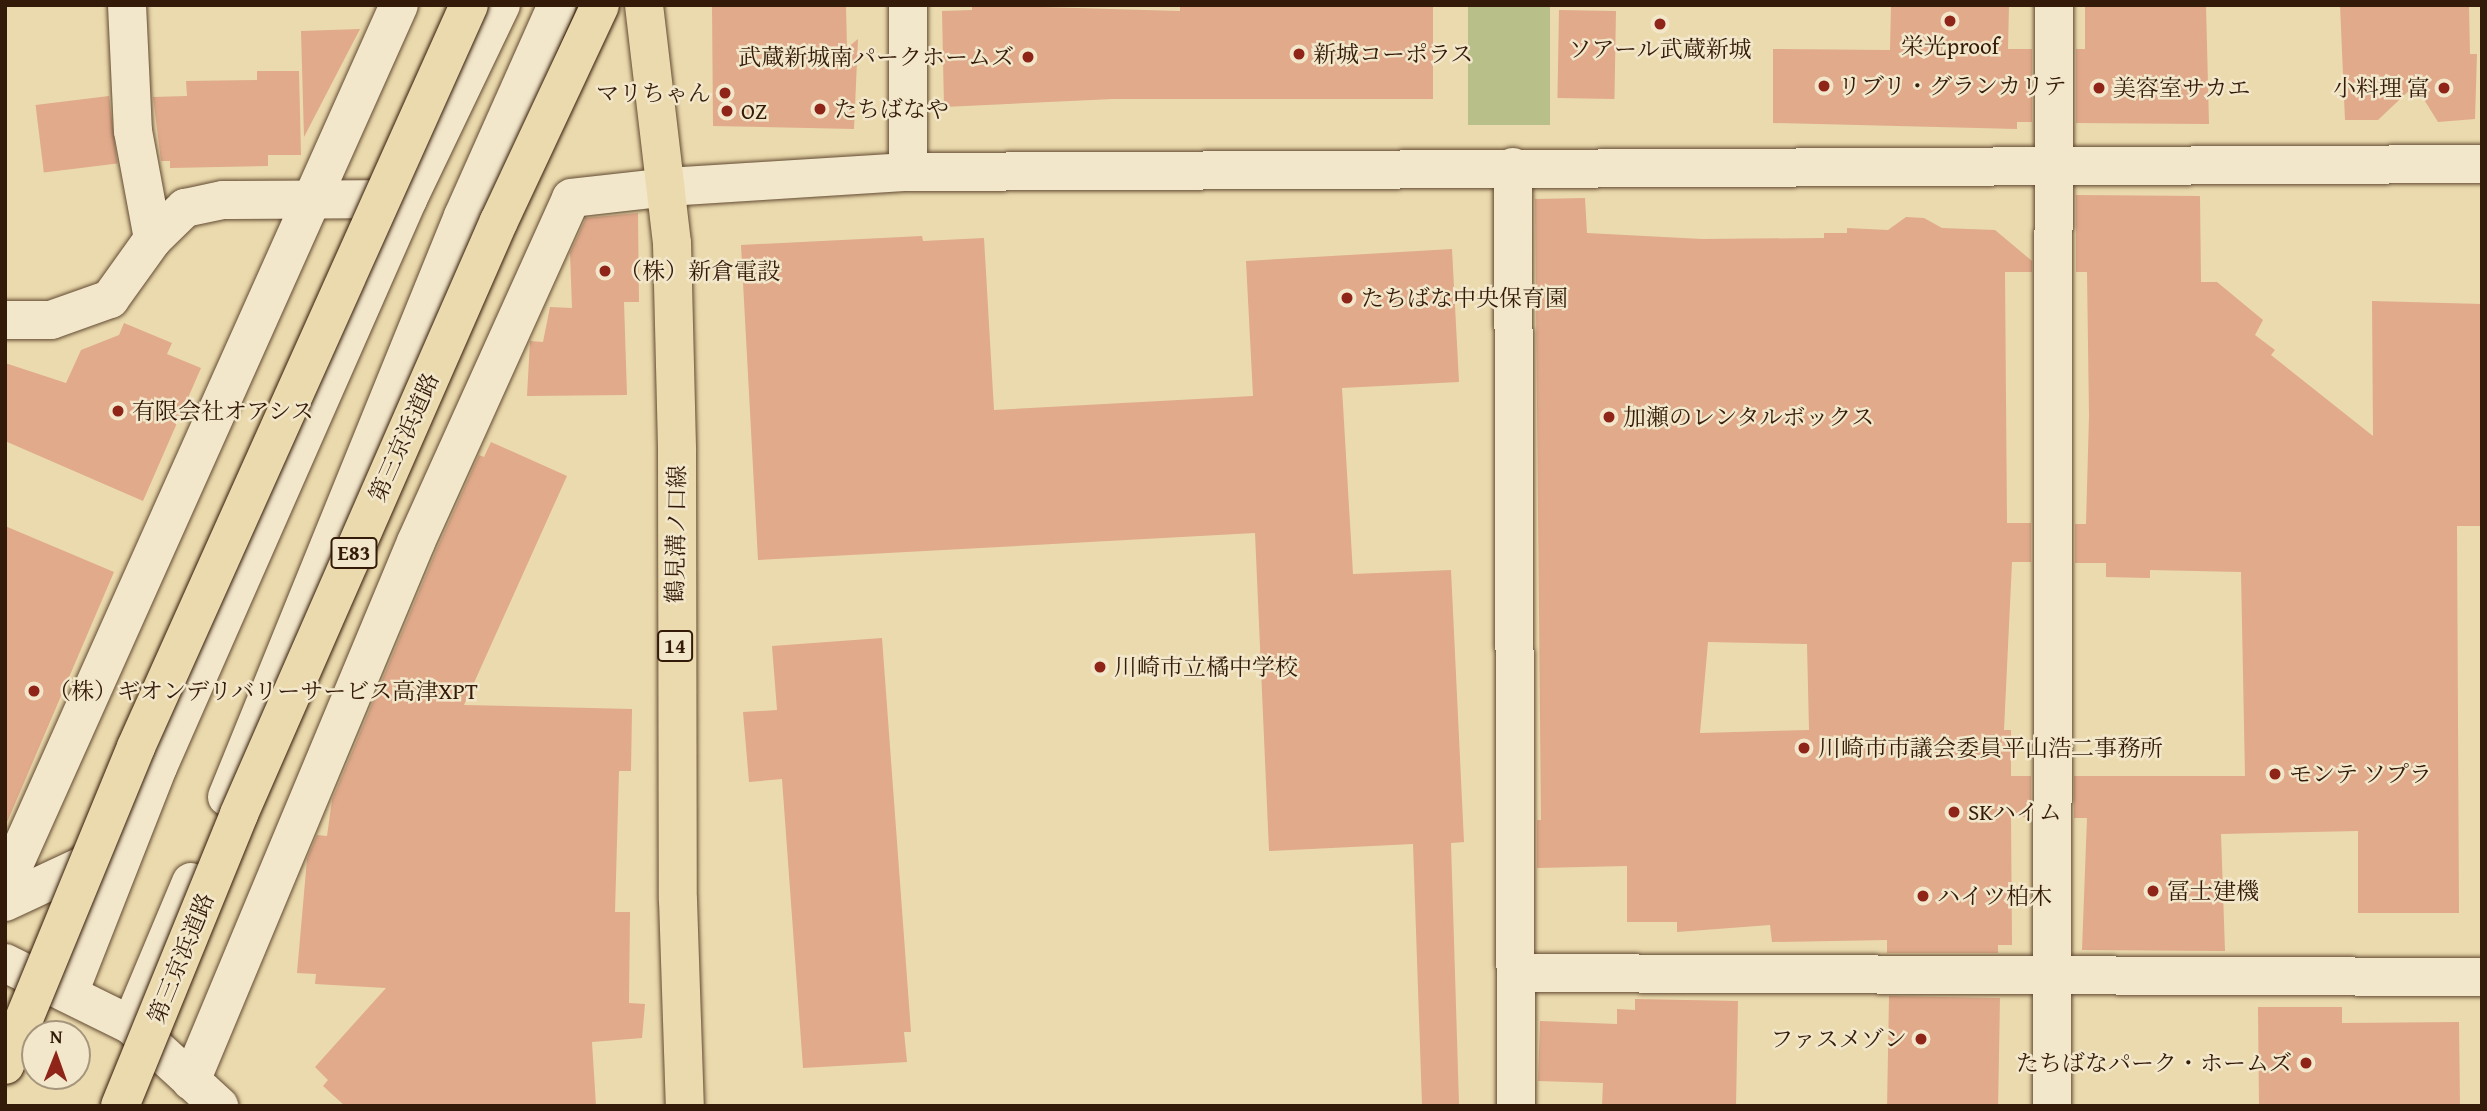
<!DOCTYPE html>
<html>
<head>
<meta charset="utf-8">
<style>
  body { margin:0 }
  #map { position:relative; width:2487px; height:1111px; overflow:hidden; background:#ebdaad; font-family:"Gentium Book Plus","Noto Serif JP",serif }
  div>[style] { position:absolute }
  .green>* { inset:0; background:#b8bf89; transform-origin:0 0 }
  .building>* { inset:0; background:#e0aa8b; transform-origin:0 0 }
  .roads { filter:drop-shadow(0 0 2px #624a32) drop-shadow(0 0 2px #624a32) }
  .minor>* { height:38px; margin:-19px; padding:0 19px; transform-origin:19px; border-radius:19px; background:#f2e7ca }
  .major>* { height:38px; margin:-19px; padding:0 19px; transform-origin:19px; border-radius:19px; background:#ebdaad }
  .bridges { filter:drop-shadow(0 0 2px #341a09) drop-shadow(0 0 2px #341a09) }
  .highway-bridge>* { height:38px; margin:-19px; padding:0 19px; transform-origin:19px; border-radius:19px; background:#ebdaad }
  .dots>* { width:19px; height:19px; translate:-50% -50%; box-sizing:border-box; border:4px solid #f2e7ca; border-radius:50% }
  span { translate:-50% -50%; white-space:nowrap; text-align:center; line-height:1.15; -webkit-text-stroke:5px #f2e7ca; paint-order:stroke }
  .shield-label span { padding:2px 5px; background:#f2e7ca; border:2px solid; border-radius:5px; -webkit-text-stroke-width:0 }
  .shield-label { font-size:21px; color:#341a09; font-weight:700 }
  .poi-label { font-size:23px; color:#341a09 }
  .left { translate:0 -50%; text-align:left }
  .right { translate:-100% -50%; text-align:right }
  .street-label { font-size:23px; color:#341a09 }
  .frame { position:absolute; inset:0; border:7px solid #341a09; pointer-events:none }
  .north { position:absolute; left:21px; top:1020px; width:70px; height:70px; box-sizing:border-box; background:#f2e7ca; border:2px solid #a6957d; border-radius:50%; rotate:1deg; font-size:19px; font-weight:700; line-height:28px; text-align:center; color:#341a09 }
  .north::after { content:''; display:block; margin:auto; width:24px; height:32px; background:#8f2418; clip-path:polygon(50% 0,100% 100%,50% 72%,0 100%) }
</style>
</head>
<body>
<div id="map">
  <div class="green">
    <i style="left:1468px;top:5px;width:82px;height:120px"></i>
  </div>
  <div class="building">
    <i style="clip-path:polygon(712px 5px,846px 5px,847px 48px,858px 39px,854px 129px,713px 126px)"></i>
    <i style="clip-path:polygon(972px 5px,1180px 11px,1180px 5px,1433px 5px,1433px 99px,1113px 99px,944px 107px,942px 11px,972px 10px)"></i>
    <i style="clip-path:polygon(1891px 5px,2009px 5px,2008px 49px,2032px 49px,2032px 122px,2017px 122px,2017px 129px,1773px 123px,1773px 49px,1890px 50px)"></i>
    <i style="clip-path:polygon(2085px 5px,2206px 5px,2209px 124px,2076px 123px,2076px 49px,2085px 49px)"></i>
    <i style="clip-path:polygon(2340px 5px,2469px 5px,2470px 54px,2477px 54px,2475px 119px,2438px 122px,2415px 85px,2378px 120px,2345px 120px)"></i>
    <i style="left:1559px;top:10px;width:57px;height:88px;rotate:1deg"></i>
    <i style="clip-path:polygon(360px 29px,304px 137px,301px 31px)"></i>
    <i style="clip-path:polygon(257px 71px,299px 71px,301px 155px,268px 155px,268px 166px,170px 168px,170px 161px,161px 161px,153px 97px,187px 96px,186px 81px,257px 80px)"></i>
    <i style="left:109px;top:96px;width:68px;height:74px;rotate:83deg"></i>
    <i style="clip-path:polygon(2076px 195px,2200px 196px,2201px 282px,2217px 282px,2263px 320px,2255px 335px,2275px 350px,2271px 355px,2373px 436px,2372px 301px,2482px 304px,2482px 526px,2457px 526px,2459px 913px,2358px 913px,2358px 831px,2221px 834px,2225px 951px,2082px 950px,2087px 818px,2074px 818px,2074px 776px,2245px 776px,2241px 572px,2150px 570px,2150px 578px,2106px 577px,2106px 563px,2075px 563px,2075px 524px,2086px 524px,2089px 416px,2087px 272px,2076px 272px)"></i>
    <i style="clip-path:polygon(evenodd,1585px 198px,1587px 233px,1702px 239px,1824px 238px,1824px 233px,1847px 233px,1847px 228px,1888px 230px,1906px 217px,1924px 218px,1942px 228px,1995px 230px,2032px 261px,2032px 272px,2005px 272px,2007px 523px,2031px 523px,2031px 562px,2012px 562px,2004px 730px,2011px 730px,2011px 776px,2031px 776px,2031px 817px,2011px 817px,2012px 945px,1998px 945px,1998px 953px,1887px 953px,1887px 940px,1772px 942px,1770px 925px,1677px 932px,1677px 922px,1627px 922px,1627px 866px,1537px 868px,1537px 820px,1541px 820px,1535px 199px,1585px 198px,1708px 642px,1807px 644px,1809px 730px,1700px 733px,1708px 642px)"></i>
    <i style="clip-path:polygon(638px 213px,639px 302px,624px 302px,627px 395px,527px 396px,530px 341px,543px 342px,550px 307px,572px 308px,570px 253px,586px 218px)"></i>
    <i style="clip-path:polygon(922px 236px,923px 241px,984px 238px,994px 410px,1253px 396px,1246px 261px,1452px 249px,1459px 382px,1342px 388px,1353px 574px,1451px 570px,1464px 842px,1451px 843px,1459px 1104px,1422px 1105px,1413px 844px,1269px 851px,1255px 533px,758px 560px,741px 245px)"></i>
    <i style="clip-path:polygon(124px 323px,172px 343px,167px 354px,201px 368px,143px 501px,5px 441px,5px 363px,66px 383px,81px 350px,119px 335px)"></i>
    <i style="clip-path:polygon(491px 442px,567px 476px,464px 705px,632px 709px,631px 771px,619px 771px,615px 912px,630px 912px,629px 1003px,645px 1004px,642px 1038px,592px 1042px,596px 1106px,345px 1106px,323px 1086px,328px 1080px,315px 1067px,386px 988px,315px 984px,316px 974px,297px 973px,307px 859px,317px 835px,327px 836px,332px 800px,436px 551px,479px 455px,484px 457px)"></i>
    <i style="clip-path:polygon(5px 526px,114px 572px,5px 827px)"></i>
    <i style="clip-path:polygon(882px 638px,911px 1032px,904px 1032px,907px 1062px,803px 1068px,782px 779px,749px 782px,743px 712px,777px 710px,772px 646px)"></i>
    <i style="left:1889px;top:996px;width:111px;height:110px;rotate:1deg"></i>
    <i style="clip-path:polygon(1635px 999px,1738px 1001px,1736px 1106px,1602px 1106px,1603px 1083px,1538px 1081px,1540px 1021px,1617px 1024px,1617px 1009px,1635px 1010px)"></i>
    <i style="clip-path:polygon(2258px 1007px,2342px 1007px,2342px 1023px,2459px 1022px,2460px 1106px,2259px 1106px)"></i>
  </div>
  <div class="roads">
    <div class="minor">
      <i style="left:127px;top:5px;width:126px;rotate:87.3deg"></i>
      <i style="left:133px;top:131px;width:110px;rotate:79.5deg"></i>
      <i style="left:1513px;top:167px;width:939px;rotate:89.82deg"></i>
      <i style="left:908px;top:172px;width:167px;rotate:-90deg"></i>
      <i style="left:5px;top:320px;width:46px"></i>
      <i style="left:51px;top:320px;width:63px;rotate:-19.6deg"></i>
      <i style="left:110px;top:299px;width:74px;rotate:-54.4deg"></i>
      <i style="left:153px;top:239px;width:45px;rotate:-44.1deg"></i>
      <i style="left:185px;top:208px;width:39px;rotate:-12deg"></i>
      <i style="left:223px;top:200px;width:185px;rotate:-0.3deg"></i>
      <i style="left:227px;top:797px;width:627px;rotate:-67.89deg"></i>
      <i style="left:463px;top:216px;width:231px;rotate:-66deg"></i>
      <i style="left:9px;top:876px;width:954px;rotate:-65.88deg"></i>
      <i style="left:5px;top:902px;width:114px;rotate:-25deg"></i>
      <i style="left:5px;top:963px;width:140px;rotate:26.2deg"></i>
      <i style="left:131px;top:1025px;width:120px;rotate:42.6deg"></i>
      <i style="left:1516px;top:973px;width:966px;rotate:0.24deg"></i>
      <i style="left:69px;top:993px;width:243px;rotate:-68.5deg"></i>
      <i style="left:158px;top:767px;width:621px;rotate:-66.24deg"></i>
      <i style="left:408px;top:199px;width:215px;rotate:-64.4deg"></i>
      <i style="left:131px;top:1025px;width:155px;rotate:-67.2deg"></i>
      <i style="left:191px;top:1081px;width:584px;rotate:-67.34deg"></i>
      <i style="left:416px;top:542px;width:377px;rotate:-65.7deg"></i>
      <i style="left:571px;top:198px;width:97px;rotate:-6.5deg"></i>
      <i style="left:667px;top:187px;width:241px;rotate:-3.6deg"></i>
      <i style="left:908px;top:172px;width:1574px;rotate:-0.29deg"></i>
      <i style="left:2052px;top:1106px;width:1101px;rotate:-89.9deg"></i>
    </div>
    <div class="major">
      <i style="left:644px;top:5px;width:240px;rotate:83.3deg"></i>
      <i style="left:672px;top:243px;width:208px;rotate:88.6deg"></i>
      <i style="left:677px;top:451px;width:449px;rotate:89.9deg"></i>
      <i style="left:678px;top:900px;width:206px;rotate:88.1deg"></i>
    </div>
  </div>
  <div class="bridges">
    <div class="highway-bridge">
      <i style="left:5px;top:1065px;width:344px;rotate:-67.6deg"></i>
      <i style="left:136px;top:747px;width:813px;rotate:-65.83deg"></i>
      <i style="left:120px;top:1106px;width:315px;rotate:-67.8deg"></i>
      <i style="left:239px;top:814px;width:647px;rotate:-66.33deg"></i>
      <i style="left:499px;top:221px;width:238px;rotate:-64.9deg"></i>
    </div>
  </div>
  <div class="dots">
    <i style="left:1950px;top:21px;background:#8f2418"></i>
    <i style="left:1660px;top:24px;background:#8f2418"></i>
    <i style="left:1299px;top:54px;background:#8f2418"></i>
    <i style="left:1028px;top:57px;background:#8f2418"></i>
    <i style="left:1824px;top:86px;background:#8f2418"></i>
    <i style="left:2099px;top:88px;background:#8f2418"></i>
    <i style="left:2444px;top:88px;background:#8f2418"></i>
    <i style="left:725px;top:93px;background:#8f2418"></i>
    <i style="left:820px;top:109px;background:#8f2418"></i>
    <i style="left:727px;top:111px;background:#8f2418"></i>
    <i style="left:605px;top:271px;background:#8f2418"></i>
    <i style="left:1347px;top:298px;background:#8f2418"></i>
    <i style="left:118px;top:411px;background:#8f2418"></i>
    <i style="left:1609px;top:417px;background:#8f2418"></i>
    <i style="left:1100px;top:667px;background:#8f2418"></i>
    <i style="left:34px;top:691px;background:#8f2418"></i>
    <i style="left:1804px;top:748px;background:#8f2418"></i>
    <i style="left:2275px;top:774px;background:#8f2418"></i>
    <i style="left:1954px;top:812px;background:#8f2418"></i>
    <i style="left:2153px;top:891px;background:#8f2418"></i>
    <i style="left:1923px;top:896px;background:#8f2418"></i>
    <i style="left:1921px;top:1039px;background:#8f2418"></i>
    <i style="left:2306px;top:1063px;background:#8f2418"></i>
  </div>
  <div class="shield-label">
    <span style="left:354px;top:553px">E83</span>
    <span style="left:675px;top:646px">14</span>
  </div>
  <div class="poi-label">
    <span style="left:1950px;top:46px">栄光proof</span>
    <span style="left:1660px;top:49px">ソアール武蔵新城</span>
    <span class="left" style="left:1313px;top:54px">新城コーポラス</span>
    <span class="right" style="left:1014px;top:57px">武蔵新城南パークホームズ</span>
    <span class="left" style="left:1838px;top:86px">リブリ・グランカリテ</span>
    <span class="left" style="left:2113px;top:88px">美容室サカエ</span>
    <span class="right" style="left:2430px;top:88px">小料理 富</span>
    <span class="right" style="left:711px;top:93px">マリちゃん</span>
    <span class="left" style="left:834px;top:109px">たちばなや</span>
    <span class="left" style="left:741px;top:111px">OZ</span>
    <span class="left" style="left:619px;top:271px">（株）新倉電設</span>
    <span class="left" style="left:1361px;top:298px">たちばな中央保育園</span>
    <span class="left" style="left:132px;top:411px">有限会社オアシス</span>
    <span class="left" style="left:1623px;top:417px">加瀬のレンタルボックス</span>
    <span class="left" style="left:1114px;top:667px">川崎市立橘中学校</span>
    <span class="left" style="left:48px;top:691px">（株）ギオンデリバリーサービス高津XPT</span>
    <span class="left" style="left:1818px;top:748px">川崎市市議会委員平山浩二事務所</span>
    <span class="left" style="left:2289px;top:774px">モンテ ソプラ</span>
    <span class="left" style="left:1968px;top:812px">SKハイム</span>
    <span class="left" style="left:2167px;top:891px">冨士建機</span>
    <span class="left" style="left:1937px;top:896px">ハイツ柏木</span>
    <span class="right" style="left:1907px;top:1039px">ファスメゾン</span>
    <span class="right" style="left:2292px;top:1063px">たちばなパーク・ホームズ</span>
  </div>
  <div class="street-label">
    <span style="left:404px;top:437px;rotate:-66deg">第三京浜道路</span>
    <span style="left:676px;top:534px;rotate:-89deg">鶴見溝ノ口線</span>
    <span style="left:181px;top:958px;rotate:-68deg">第三京浜道路</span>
  </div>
  <div class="frame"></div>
  <div class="north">N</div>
</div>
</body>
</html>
